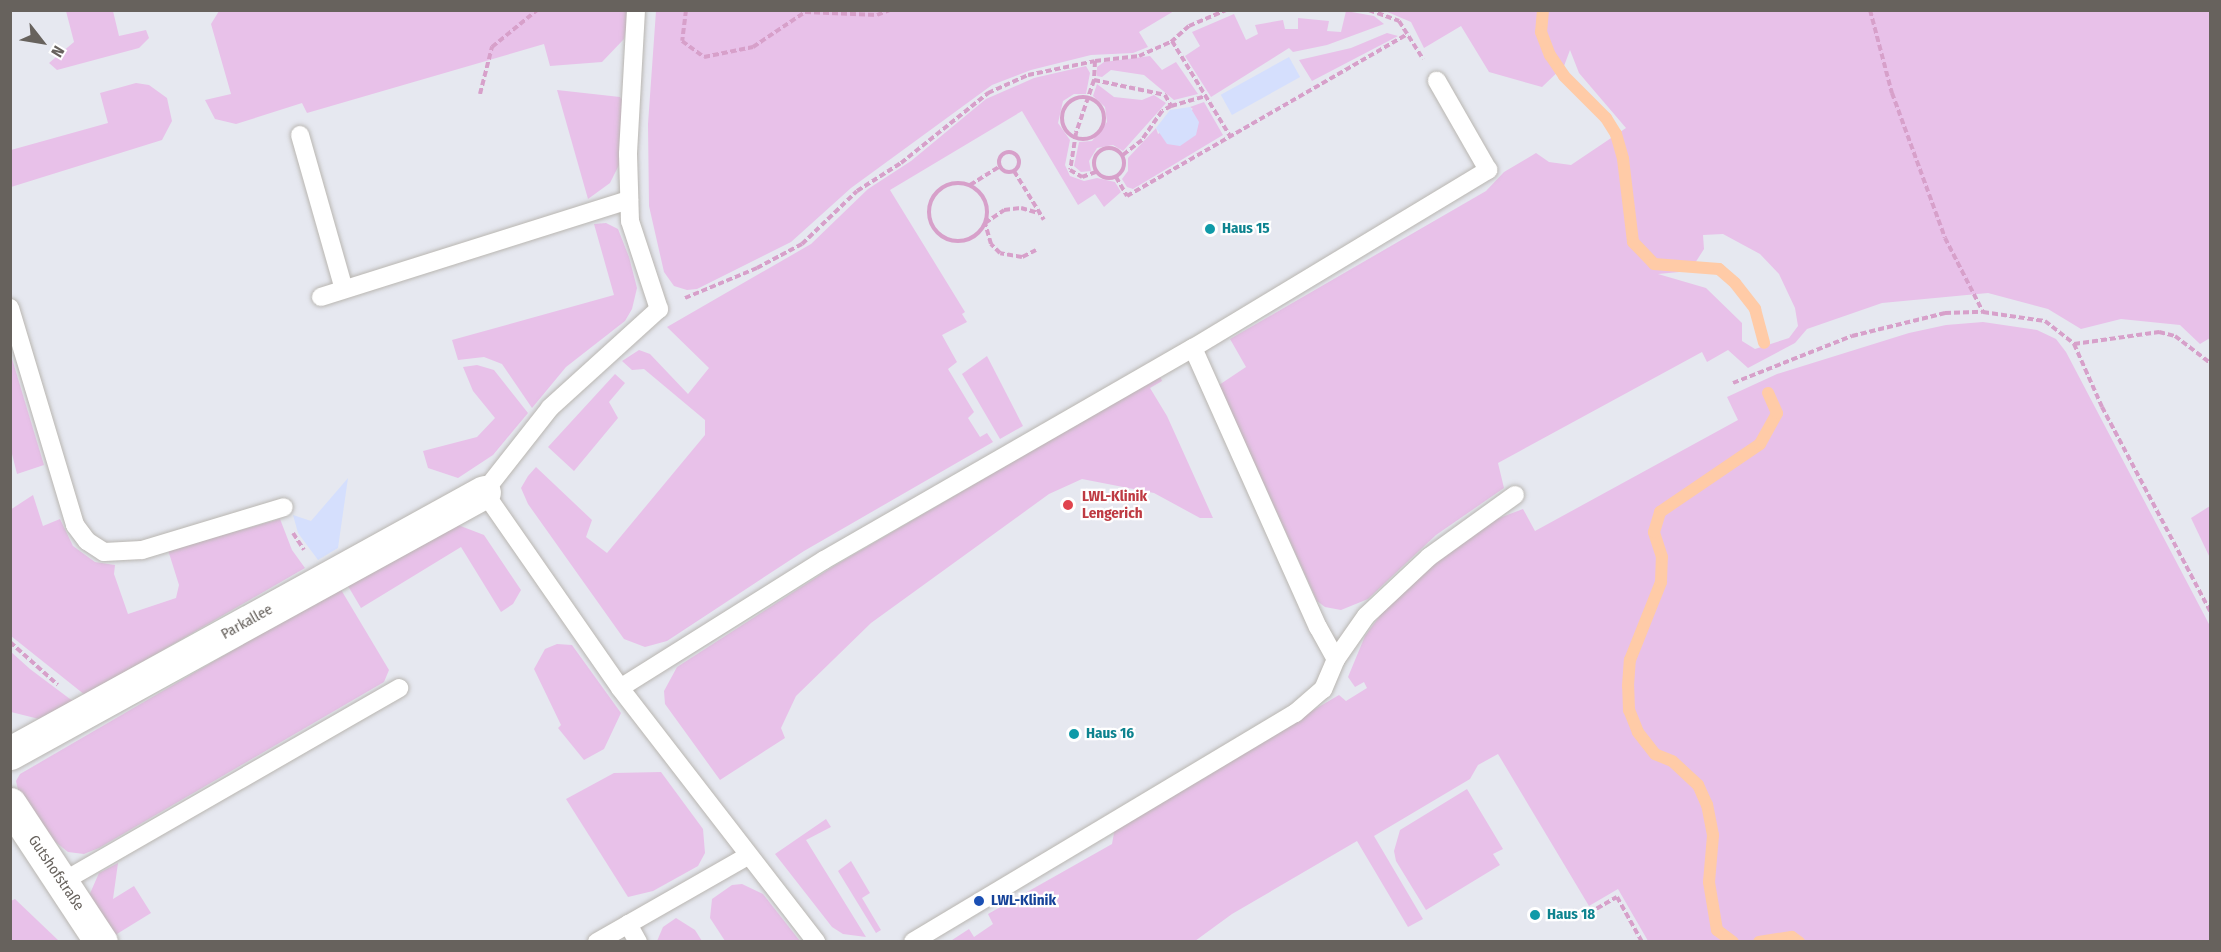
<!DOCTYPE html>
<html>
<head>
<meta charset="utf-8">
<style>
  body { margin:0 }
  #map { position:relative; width:2221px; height:952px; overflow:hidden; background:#e6e8f0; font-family:"Fira Sans Condensed",sans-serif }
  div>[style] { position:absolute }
  .green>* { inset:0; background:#e8c1e9 }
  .sand>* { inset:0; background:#d5dffd; transform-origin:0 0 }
  .stream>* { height:12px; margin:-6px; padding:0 6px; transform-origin:6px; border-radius:6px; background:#ffcba7 }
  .path>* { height:4px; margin-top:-2px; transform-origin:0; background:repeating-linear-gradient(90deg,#d7a0ca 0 6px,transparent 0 9px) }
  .path>.ring { margin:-2px; padding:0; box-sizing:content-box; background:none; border:4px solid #d7a0ca; border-radius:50% }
  .roads { filter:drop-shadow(0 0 2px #b9b6b1) drop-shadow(0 0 2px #b9b6b1) }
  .lane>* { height:18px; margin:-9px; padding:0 9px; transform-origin:9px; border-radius:9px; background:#fff }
  .street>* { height:33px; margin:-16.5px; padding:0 16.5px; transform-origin:16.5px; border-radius:16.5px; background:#fff }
  .dots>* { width:16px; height:16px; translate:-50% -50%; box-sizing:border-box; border:3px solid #fff; border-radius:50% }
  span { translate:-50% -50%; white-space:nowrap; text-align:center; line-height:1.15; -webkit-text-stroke:4.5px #fff; paint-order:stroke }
  .culture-label { font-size:15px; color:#0d838f; font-weight:700 }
  .left { translate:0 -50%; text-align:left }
  .health-label { font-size:15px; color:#be3a42; font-weight:700 }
  .street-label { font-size:15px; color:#67625d }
  .transit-label { font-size:15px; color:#164399; font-weight:700 }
  .frame { position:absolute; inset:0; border:12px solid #67625d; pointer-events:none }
  .north { position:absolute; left:12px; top:12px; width:60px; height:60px; -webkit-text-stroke:4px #fff; paint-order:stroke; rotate:121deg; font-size:16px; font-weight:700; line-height:24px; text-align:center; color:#67625d }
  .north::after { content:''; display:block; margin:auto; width:21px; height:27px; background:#67625d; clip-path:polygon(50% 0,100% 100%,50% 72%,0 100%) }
</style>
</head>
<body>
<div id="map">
  <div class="green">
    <i style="clip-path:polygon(66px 11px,113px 11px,119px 36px,146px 30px,149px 38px,139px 48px,57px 70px,49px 63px,74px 42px)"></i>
    <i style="clip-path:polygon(219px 11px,630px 11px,624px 39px,602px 62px,550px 66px,544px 44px,307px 113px,302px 103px,236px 124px,215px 119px,205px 100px,231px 94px,211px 24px)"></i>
    <i style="clip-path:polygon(656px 11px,656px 10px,1174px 11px,1139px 32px,1148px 47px,1133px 53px,1091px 55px,1031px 70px,992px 85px,851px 188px,791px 242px,697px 289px,687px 290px,674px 286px,664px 272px,649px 206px,648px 124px)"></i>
    <i style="clip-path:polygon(1346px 11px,1374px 16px,1384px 24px,1327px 45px,1293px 52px,1289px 48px,1211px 97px,1185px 56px,1200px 46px,1192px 32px,1234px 14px,1246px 40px,1258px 34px,1255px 25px,1283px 20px,1285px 29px,1298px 29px,1298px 18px,1329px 21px,1327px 31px,1341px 32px)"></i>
    <i style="clip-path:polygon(evenodd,1385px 11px,2210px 11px,2210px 338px,2200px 344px,2180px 325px,2121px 319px,2081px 329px,2048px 309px,1988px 293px,1882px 303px,1807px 329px,1795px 343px,1748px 368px,1728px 350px,1707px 362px,1702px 352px,1498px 463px,1504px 488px,1436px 535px,1368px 599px,1341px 610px,1325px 607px,1317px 601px,1219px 385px,1246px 367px,1230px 339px,1486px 191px,1504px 172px,1536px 153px,1549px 162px,1571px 165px,1626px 128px,1579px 73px,1570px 50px,1564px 66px,1542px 87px,1489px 72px,1461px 26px,1424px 48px,1411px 22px,1385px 11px,1723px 234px,1760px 254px,1779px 274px,1795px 308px,1798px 326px,1789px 338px,1755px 349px,1742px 341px,1742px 323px,1706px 288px,1658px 274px,1690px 271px,1704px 249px,1703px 235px,1723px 234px)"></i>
    <i style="clip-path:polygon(1387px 33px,1398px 36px,1312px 81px,1299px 60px,1351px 48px)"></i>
    <i style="clip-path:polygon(1150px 56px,1162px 70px,1176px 62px,1198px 94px,1174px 100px,1144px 75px,1111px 70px,1102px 77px,1097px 76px,1097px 67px,1104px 62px)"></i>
    <i style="clip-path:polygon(1086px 66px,1090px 73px,1086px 94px,1074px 94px,1063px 101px,1058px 123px,1070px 140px,1065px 165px,1070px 176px,1084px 181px,1097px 178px,1115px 182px,1121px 192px,1104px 207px,1095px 194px,1078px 205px,1022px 111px,890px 190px,965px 312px,962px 314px,967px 322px,942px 335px,957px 362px,948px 369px,974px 412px,968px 418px,980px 437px,987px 433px,993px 442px,804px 551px,667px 641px,645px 647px,624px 639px,528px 504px,521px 488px,528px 476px,536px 467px,592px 520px,586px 537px,607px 553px,705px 435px,705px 420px,644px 369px,632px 370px,622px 361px,639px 350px,650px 354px,688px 394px,709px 368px,667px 327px,811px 244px,868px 189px,911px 161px,986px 99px,1034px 78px)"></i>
    <i style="clip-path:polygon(136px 83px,149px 85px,167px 98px,172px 121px,162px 140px,11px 187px,11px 150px,108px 123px,100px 93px)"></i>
    <i style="clip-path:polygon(1097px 84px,1114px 97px,1142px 100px,1154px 95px,1166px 103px,1123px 151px,1113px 145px,1097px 148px,1089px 161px,1091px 171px,1081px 172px,1074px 166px,1079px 142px,1092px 141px,1107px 122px,1105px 107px,1093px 96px)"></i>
    <i style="clip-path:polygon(557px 90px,620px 97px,624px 103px,619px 165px,610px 183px,588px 199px)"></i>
    <i style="clip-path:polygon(1204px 102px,1223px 135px,1133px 189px,1127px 187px,1122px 179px,1128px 171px,1128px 158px,1156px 128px,1158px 134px,1193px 109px,1190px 107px)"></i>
    <i style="clip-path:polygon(606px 223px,618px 229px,629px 257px,637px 288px,632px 309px,625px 321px,566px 367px,532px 408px,502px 364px,484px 357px,458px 360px,452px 340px,614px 295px,594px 224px)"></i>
    <i style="clip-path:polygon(1983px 322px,2037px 330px,2056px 339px,2066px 352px,2210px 626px,2210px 941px,1648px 941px,1618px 889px,1589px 906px,1498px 754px,1478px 765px,1470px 779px,1374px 836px,1423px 919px,1408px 927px,1357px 841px,1232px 914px,1195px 941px,949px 942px,969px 929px,974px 937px,993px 924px,988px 914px,1112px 844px,1115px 827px,1339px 695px,1346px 701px,1367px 688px,1364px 682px,1355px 687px,1348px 677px,1365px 636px,1384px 610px,1433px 564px,1494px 520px,1523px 509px,1535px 531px,1738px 420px,1727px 397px,1777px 374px,1909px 333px,1946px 325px)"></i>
    <i style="clip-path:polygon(10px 352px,44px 465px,17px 474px,11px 450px)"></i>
    <i style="clip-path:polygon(987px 356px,1023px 426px,1000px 439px,962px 374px)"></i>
    <i style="clip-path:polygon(477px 365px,494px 370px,528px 413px,493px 455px,458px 478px,428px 468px,423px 451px,477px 437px,495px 418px,473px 391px,463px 367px)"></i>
    <i style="clip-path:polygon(615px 374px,625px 383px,609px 402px,618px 418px,574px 471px,548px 447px)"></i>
    <i style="clip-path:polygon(1160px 376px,1162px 381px,1150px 388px,1167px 416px,1213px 518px,1200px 518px,1154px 493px,1082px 479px,1049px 494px,871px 623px,796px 696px,781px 728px,785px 738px,720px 780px,665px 704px,664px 691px,677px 667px,834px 566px)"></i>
    <i style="clip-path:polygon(33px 495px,43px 526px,60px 519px,73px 546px,95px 562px,115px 565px,114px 574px,128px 614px,176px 598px,179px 585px,168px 550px,280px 519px,292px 550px,305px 568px,85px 695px,11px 636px,10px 510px)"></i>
    <i style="clip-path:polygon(2210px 506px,2210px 558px,2191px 518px)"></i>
    <i style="clip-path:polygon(458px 525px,484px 535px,521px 590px,513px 604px,501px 612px,461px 547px,361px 608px,348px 586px,445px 527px)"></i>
    <i style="clip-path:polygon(340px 588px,389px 670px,384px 682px,99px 848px,84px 854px,68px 852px,53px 840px,18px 790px,16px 781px,20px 774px)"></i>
    <i style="clip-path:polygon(557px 644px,572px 645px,621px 713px,604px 749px,584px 760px,558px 728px,561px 725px,534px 669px,545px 649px)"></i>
    <i style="clip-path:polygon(10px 651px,30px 669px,74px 702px,39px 719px,11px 712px)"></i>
    <i style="clip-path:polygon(661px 772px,703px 829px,705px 853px,698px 866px,653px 891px,628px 897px,566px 799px,614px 773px)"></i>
    <i style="clip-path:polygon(1467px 789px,1503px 849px,1493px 854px,1500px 865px,1426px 910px,1396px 861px,1394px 851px,1400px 830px)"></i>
    <i style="clip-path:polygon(826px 819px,831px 827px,806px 840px,866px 937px,843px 934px,832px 927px,775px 854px)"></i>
    <i style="clip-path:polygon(851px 861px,870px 893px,862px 898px,881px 930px,876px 933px,838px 871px)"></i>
    <i style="clip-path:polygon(118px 863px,113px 899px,134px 886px,151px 913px,112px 937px,88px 898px,99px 873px)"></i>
    <i style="clip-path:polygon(742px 884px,763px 894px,800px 941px,725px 941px,710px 918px,712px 899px,732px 885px)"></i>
    <i style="clip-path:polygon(15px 899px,59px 941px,11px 941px,11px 901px)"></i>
    <i style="clip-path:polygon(676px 918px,695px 930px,702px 941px,657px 941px,663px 927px)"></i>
  </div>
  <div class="sand">
    <i style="left:1289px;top:57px;width:23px;height:78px;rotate:61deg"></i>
    <i style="clip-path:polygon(1190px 107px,1199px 122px,1196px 135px,1180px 146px,1167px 144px,1156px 128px,1170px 110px)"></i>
    <i style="clip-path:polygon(348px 478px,338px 548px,318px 560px,298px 533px,293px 515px,311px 521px)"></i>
  </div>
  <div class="stream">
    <i style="left:1543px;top:10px;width:22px;rotate:95deg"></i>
    <i style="left:1541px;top:32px;width:25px;rotate:69deg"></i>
    <i style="left:1550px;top:55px;width:25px;rotate:56deg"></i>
    <i style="left:1564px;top:76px;width:59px;rotate:45deg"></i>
    <i style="left:1606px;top:118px;width:19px;rotate:58deg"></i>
    <i style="left:1616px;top:134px;width:26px;rotate:74deg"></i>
    <i style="left:1623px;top:159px;width:84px;rotate:83.1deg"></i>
    <i style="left:1633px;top:242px;width:30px;rotate:46deg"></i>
    <i style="left:1654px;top:264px;width:65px;rotate:4.4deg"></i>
    <i style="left:1719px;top:269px;width:21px;rotate:41deg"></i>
    <i style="left:1735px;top:283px;width:33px;rotate:52deg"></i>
    <i style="left:1755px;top:309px;width:35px;rotate:75deg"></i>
    <i style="left:1733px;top:942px;width:20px;rotate:-143deg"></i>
    <i style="left:1717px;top:930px;width:49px;rotate:-99.5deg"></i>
    <i style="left:1709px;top:882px;width:47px;rotate:-85.1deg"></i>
    <i style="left:1713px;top:835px;width:31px;rotate:-101deg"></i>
    <i style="left:1707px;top:805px;width:22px;rotate:-114deg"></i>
    <i style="left:1698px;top:785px;width:35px;rotate:-137deg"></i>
    <i style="left:1672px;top:761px;width:18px;rotate:-158deg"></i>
    <i style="left:1655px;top:754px;width:28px;rotate:-128deg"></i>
    <i style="left:1638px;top:732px;width:24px;rotate:-112deg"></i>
    <i style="left:1629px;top:710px;width:24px;rotate:-92deg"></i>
    <i style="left:1628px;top:686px;width:26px;rotate:-86deg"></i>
    <i style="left:1630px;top:660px;width:84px;rotate:-68.3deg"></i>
    <i style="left:1661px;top:582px;width:25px;rotate:-88deg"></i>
    <i style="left:1662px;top:557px;width:26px;rotate:-108deg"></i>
    <i style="left:1654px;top:532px;width:21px;rotate:-73deg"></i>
    <i style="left:1660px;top:512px;width:121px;rotate:-34.2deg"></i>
    <i style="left:1760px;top:444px;width:35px;rotate:-61deg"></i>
    <i style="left:1777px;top:413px;width:22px;rotate:-114deg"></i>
    <i style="left:1759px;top:942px;width:33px;rotate:-9deg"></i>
    <i style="left:1792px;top:937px;width:9px;rotate:36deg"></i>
  </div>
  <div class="path">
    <i style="left:686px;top:10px;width:31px;rotate:97deg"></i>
    <i style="left:682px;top:41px;width:27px;rotate:36deg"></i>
    <i style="left:704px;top:57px;width:50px;rotate:-11.5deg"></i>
    <i style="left:753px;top:47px;width:63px;rotate:-33.9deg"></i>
    <i style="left:805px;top:12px;width:72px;rotate:2.4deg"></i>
    <i style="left:877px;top:15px;width:14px;rotate:-21deg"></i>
    <i style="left:1369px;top:10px;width:32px;rotate:20deg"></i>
    <i style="left:1399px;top:21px;width:45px;rotate:57.7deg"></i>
    <i style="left:1870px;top:10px;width:86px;rotate:75.2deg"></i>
    <i style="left:1892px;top:93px;width:154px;rotate:69.9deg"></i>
    <i style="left:1945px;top:238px;width:83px;rotate:62.8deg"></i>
    <i style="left:1172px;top:41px;width:111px;rotate:58.6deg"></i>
    <i style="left:1095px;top:61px;width:44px;rotate:-6.5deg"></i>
    <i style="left:1139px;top:56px;width:35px;rotate:-24deg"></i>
    <i style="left:1171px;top:42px;width:24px;rotate:-42deg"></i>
    <i style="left:1189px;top:26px;width:40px;rotate:-23.4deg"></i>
    <i style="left:1094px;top:80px;width:56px;rotate:108.8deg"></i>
    <i style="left:1076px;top:133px;width:37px;rotate:99deg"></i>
    <i style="left:1070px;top:170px;width:14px;rotate:30deg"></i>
    <i style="left:1082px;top:177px;width:15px;rotate:-20deg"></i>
    <i style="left:480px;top:94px;width:49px;rotate:-75.7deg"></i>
    <i style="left:492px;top:47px;width:58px;rotate:-39.4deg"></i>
    <i class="ring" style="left:1062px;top:97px;width:38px;height:38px"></i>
    <i style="left:1171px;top:106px;width:36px;rotate:-16deg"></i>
    <i class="ring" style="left:1094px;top:148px;width:26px;height:26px"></i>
    <i class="ring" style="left:999px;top:152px;width:16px;height:16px"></i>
    <i style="left:1014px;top:171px;width:57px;rotate:58.5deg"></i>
    <i style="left:1116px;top:177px;width:22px;rotate:60deg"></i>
    <i style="left:1127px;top:196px;width:324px;rotate:-30deg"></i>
    <i class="ring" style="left:929px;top:183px;width:54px;height:54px"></i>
    <i style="left:970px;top:185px;width:36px;rotate:-32deg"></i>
    <i style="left:1036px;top:250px;width:16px;rotate:153deg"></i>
    <i style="left:1022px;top:257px;width:22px;rotate:-170deg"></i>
    <i style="left:1000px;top:253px;width:13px;rotate:-135deg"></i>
    <i style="left:991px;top:244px;width:22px;rotate:-106deg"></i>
    <i style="left:985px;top:223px;width:23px;rotate:-34deg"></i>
    <i style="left:1004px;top:210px;width:17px;rotate:-7deg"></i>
    <i style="left:1021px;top:208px;width:19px;rotate:16deg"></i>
    <i style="left:685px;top:298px;width:78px;rotate:-22.6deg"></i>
    <i style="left:757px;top:268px;width:51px;rotate:-28.1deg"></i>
    <i style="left:802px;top:244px;width:76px;rotate:-43.9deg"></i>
    <i style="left:857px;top:191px;width:52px;rotate:-32.5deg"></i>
    <i style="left:901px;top:163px;width:112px;rotate:-38.8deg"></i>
    <i style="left:988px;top:93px;width:44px;rotate:-24.2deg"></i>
    <i style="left:1028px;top:75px;width:68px;rotate:-11.8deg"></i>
    <i style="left:1095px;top:61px;width:19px;rotate:93deg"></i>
    <i style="left:1094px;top:80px;width:73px;rotate:11.9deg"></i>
    <i style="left:1165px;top:95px;width:13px;rotate:61deg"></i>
    <i style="left:1171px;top:106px;width:10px;rotate:151deg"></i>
    <i style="left:1162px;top:111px;width:35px;rotate:125deg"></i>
    <i style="left:1142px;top:140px;width:24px;rotate:142deg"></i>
    <i style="left:2074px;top:344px;width:86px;rotate:-8deg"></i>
    <i style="left:2159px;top:332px;width:16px;rotate:14deg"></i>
    <i style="left:2175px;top:336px;width:43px;rotate:37.4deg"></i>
    <i style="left:1733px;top:383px;width:128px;rotate:-21.6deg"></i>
    <i style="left:1852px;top:336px;width:96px;rotate:-13.9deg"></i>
    <i style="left:1945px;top:313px;width:38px;rotate:-2deg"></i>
    <i style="left:1983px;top:312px;width:63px;rotate:8.3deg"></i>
    <i style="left:2045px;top:321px;width:37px;rotate:38deg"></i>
    <i style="left:2074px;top:344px;width:69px;rotate:66deg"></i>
    <i style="left:2102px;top:407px;width:231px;rotate:62.1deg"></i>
    <i style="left:293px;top:533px;width:20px;rotate:57deg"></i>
    <i style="left:10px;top:642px;width:64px;rotate:41.9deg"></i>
    <i style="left:1589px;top:913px;width:32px;rotate:-30deg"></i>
    <i style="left:1617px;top:897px;width:51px;rotate:60.9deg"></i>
  </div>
  <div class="roads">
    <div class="lane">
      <i style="left:636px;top:10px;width:144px;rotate:93.2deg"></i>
      <i style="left:628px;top:154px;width:67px;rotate:88.3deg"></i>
      <i style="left:630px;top:221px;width:93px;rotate:71.8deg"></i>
      <i style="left:659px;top:309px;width:147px;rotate:137.8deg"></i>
      <i style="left:550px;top:408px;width:107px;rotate:128.2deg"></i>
      <i style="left:484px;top:492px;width:239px;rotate:55.2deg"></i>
      <i style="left:620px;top:688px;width:321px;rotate:52.3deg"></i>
      <i style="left:300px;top:135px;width:160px;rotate:74.1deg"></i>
      <i style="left:321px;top:297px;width:323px;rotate:-17.5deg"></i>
      <i style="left:10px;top:308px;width:227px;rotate:73.3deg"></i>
      <i style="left:75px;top:525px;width:20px;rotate:53deg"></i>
      <i style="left:87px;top:541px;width:20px;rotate:33deg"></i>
      <i style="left:104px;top:552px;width:38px;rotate:-3deg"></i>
      <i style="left:142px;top:550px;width:148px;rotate:-16.8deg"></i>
      <i style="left:1193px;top:348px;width:345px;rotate:-31.1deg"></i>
      <i style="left:1488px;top:170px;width:103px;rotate:-119.8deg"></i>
      <i style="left:1336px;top:659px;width:52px;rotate:-55.1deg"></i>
      <i style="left:1366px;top:616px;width:86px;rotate:-43.1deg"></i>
      <i style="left:1429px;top:557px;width:106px;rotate:-35.8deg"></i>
      <i style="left:620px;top:688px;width:241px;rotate:-32.1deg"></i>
      <i style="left:824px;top:560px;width:426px;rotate:-29.9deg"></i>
      <i style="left:1193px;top:348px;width:306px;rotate:65.9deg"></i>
      <i style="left:1318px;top:627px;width:37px;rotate:61deg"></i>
      <i style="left:1336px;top:659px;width:33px;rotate:113deg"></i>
      <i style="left:1323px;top:689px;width:37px;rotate:139deg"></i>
      <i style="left:1295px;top:713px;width:445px;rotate:149.1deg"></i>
      <i style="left:62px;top:882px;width:389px;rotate:-29.9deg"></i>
      <i style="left:628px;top:924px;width:21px;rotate:61deg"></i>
      <i style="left:597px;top:942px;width:174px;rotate:-29.7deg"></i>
    </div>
    <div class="street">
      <i style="left:10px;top:753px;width:541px;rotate:-28.84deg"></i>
      <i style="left:10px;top:804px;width:165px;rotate:56.6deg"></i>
    </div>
  </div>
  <div class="dots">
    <i style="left:1210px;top:229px;background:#0f9aa8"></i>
    <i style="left:1068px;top:505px;background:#e0444e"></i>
    <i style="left:1074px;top:734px;background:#0f9aa8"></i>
    <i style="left:979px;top:901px;background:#1a4fb4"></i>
    <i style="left:1535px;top:915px;background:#0f9aa8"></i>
  </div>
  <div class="culture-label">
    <span class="left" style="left:1222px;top:229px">Haus 15</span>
    <span class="left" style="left:1086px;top:734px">Haus 16</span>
    <span class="left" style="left:1547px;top:915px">Haus 18</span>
  </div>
  <div class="health-label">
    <span class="left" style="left:1082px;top:505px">LWL-Klinik<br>Lengerich</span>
  </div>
  <div class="street-label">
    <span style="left:247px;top:622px;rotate:-29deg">Parkallee</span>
    <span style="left:56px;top:873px;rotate:56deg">Gutshofstraße</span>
  </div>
  <div class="transit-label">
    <span class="left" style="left:991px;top:901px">LWL-Klinik</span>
  </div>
  <div class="frame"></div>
  <div class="north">N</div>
</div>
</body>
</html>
